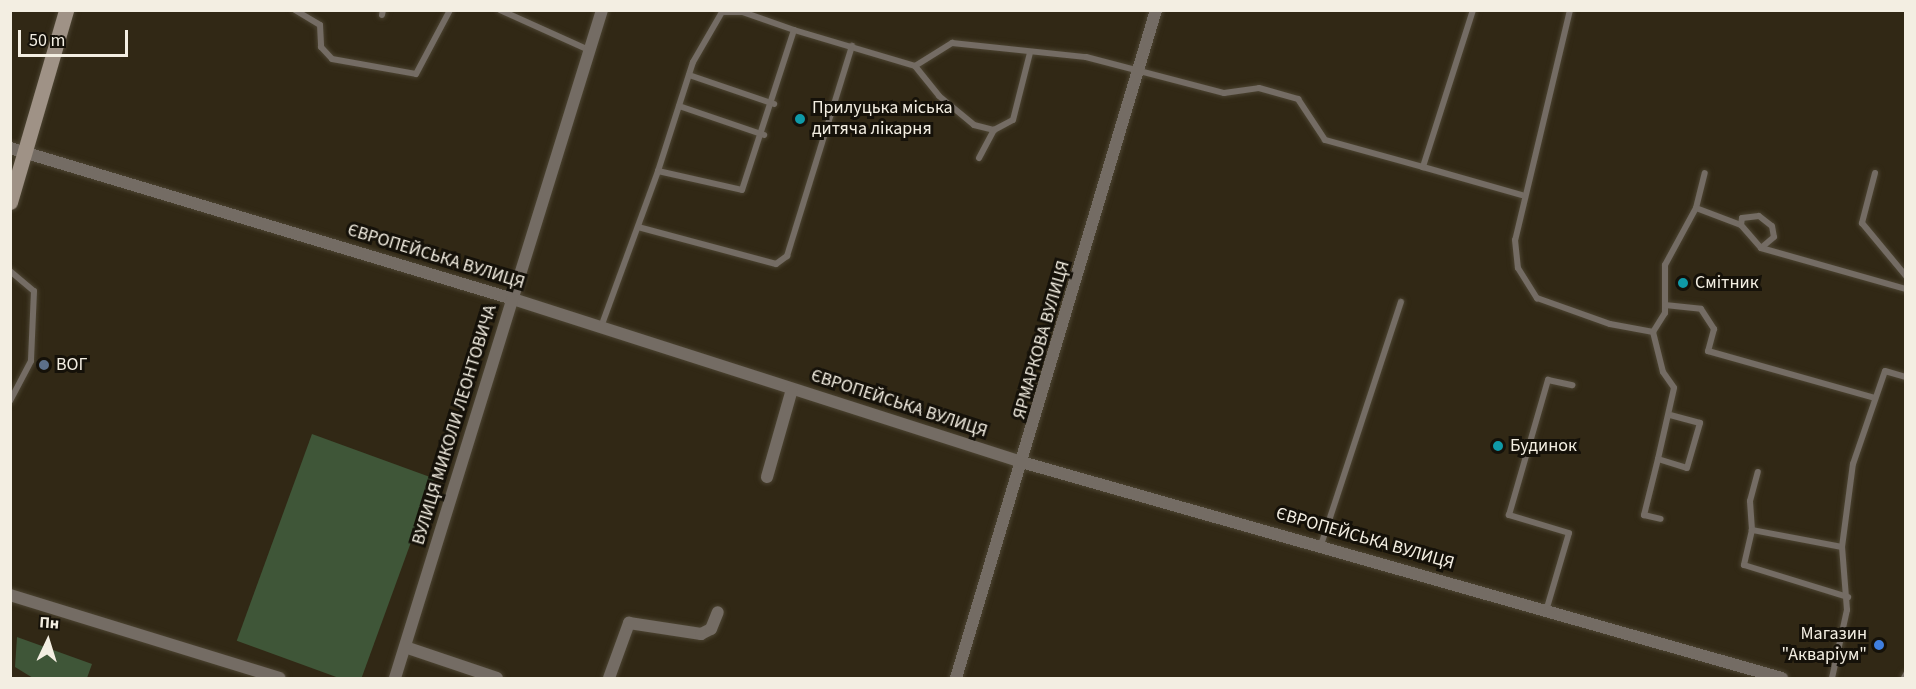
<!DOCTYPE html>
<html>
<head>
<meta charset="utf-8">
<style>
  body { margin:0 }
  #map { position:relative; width:1916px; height:689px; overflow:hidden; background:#312815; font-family:"Source Sans 3",sans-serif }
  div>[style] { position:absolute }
  .green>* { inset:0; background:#3f5638; transform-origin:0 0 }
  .roads { filter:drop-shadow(0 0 2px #4c4432) drop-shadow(0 0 2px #4c4432) }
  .lane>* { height:6px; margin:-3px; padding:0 3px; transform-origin:3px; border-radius:3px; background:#746c64 }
  .street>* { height:12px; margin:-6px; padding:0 6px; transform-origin:6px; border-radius:6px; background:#746c64 }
  .secondary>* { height:15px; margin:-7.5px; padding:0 7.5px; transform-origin:7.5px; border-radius:7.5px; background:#9f9286 }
  .dots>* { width:16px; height:16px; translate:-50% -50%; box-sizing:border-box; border:3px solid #151109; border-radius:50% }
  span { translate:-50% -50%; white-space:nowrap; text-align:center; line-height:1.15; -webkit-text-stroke:6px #151109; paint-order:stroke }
  .poi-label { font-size:18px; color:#f3eee2 }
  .left { translate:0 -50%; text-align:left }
  .right { translate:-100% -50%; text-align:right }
  .street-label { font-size:18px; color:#f3eee2 }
  .frame { position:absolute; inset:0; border:12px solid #f3eee2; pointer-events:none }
  .north { position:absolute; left:18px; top:611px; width:60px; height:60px; -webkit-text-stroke:4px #151109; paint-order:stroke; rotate:4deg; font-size:16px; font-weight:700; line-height:24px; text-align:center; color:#f3eee2 }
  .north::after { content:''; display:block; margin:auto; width:21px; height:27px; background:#f3eee2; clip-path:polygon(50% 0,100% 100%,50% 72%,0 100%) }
  .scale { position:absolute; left:18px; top:30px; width:110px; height:27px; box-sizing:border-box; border:3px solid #f3eee2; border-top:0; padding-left:8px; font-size:18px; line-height:21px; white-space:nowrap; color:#f3eee2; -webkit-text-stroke:4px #151109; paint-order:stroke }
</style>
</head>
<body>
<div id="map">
  <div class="green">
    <i style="left:312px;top:434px;width:130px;height:220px;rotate:20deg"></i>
    <i style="clip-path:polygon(17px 637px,92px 664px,87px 678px,33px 678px,15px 667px)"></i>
  </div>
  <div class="roads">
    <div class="lane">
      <i style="left:295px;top:10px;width:29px;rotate:31deg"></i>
      <i style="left:320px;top:25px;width:22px;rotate:87deg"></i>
      <i style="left:321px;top:47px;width:16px;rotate:47deg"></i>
      <i style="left:332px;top:59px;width:85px;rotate:10.1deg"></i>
      <i style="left:416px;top:74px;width:72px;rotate:-62deg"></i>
      <i style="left:500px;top:10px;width:98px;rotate:24.2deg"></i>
      <i style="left:1473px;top:10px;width:165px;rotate:107.7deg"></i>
      <i style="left:1423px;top:167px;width:103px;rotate:15.8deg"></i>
      <i style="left:1570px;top:10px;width:236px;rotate:103.4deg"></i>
      <i style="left:1515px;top:240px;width:28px;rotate:84deg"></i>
      <i style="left:1518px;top:268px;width:36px;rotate:58deg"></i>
      <i style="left:1537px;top:298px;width:77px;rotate:19.6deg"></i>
      <i style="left:1610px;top:324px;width:44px;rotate:10.5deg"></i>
      <i style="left:1653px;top:332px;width:22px;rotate:-58deg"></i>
      <i style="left:1665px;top:313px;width:48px;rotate:-90deg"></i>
      <i style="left:1665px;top:265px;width:65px;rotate:-61.5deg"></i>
      <i style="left:1696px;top:208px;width:36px;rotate:-76deg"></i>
      <i style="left:382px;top:15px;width:5px;rotate:-79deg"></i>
      <i style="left:794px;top:30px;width:54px;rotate:-160.6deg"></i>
      <i style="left:743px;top:12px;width:21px;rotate:180deg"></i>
      <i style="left:722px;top:12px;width:58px;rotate:120.1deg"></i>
      <i style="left:693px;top:62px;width:114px;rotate:107.8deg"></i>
      <i style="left:658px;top:171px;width:86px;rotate:12.7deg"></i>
      <i style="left:742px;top:190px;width:168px;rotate:-72deg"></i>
      <i style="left:794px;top:30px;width:126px;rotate:16.6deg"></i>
      <i style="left:915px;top:66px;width:44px;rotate:-31.9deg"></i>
      <i style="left:952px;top:43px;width:135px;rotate:6deg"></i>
      <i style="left:1086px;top:57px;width:143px;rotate:14.6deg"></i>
      <i style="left:1224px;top:93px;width:35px;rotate:-8deg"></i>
      <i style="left:1259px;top:88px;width:41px;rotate:15.8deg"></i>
      <i style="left:1298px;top:99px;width:49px;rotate:56.6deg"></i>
      <i style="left:1325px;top:140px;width:102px;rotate:15.4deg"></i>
      <i style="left:915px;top:66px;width:38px;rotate:51deg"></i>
      <i style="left:939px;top:96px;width:45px;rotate:39.6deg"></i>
      <i style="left:974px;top:125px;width:21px;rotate:14deg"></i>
      <i style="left:994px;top:130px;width:21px;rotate:-28deg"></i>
      <i style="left:1013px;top:120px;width:69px;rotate:-75.8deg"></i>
      <i style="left:689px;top:75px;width:90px;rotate:18.8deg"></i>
      <i style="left:679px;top:106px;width:90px;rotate:18.8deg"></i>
      <i style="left:979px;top:158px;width:32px;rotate:-62deg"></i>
      <i style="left:1875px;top:173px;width:52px;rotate:104.6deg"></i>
      <i style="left:1862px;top:223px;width:69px;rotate:50.3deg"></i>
      <i style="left:1696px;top:208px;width:48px;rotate:20.7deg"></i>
      <i style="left:1741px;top:225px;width:30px;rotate:49deg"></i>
      <i style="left:1761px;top:248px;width:151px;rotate:15.8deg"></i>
      <i style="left:1741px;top:225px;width:7px;rotate:-82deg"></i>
      <i style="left:1742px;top:218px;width:17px;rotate:-7deg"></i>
      <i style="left:1759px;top:216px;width:16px;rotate:38deg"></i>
      <i style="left:1772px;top:226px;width:11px;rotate:80deg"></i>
      <i style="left:1774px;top:237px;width:17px;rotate:140deg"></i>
      <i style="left:638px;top:227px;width:143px;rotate:15deg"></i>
      <i style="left:776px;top:264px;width:14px;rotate:-36deg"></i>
      <i style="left:787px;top:256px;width:220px;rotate:-72.8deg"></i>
      <i style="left:10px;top:271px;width:31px;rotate:40deg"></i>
      <i style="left:34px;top:291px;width:70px;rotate:92.5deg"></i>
      <i style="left:31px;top:361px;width:45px;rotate:117.7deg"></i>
      <i style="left:1665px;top:305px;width:36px;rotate:6deg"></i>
      <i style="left:1701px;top:309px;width:24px;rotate:57deg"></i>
      <i style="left:1714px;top:329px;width:23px;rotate:105deg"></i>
      <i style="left:1708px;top:351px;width:173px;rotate:15.7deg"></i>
      <i style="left:601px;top:327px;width:166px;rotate:-69.9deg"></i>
      <i style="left:1653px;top:332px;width:41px;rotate:76deg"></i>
      <i style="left:1663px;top:372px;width:19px;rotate:55deg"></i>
      <i style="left:1674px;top:388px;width:73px;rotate:102.7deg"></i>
      <i style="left:1658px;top:459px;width:30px;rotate:17deg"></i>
      <i style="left:1687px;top:468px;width:47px;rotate:-73.9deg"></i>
      <i style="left:1700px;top:423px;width:30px;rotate:-165deg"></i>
      <i style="left:1658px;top:459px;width:58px;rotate:104deg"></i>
      <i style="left:1644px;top:515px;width:17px;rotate:13deg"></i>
      <i style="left:1752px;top:530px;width:29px;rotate:-94deg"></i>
      <i style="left:1750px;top:501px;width:30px;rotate:-75deg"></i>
      <i style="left:1321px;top:545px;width:256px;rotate:-71.8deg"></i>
      <i style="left:1842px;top:547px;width:92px;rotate:-169.3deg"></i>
      <i style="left:1752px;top:530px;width:36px;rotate:103deg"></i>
      <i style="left:1744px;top:565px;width:109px;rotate:17.1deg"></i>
      <i style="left:1546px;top:611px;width:81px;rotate:-73.6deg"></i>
      <i style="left:1569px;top:533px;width:63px;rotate:-163.3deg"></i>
      <i style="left:1509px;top:515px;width:141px;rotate:-73.9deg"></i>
      <i style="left:1548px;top:380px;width:25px;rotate:12deg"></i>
      <i style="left:1832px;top:678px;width:70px;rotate:-77.6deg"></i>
      <i style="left:1847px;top:610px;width:63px;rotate:-94.5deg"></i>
      <i style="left:1842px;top:547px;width:84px;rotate:-82.5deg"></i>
      <i style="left:1853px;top:464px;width:98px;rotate:-71deg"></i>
      <i style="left:1885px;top:371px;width:22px;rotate:16deg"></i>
      <i style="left:1904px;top:678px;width:4px;rotate:-63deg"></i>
    </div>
    <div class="street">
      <i style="left:10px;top:148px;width:525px;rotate:16.71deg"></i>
      <i style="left:513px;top:299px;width:538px;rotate:17.76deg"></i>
      <i style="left:1025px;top:463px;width:787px;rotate:15.86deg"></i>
      <i style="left:767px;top:477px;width:91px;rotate:-74.1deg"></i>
      <i style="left:10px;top:595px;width:282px;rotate:17.1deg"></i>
      <i style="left:405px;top:647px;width:97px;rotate:18.6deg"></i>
      <i style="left:395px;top:678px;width:699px;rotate:-72.78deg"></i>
      <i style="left:609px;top:678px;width:59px;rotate:-70deg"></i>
      <i style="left:629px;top:623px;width:73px;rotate:8.7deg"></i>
      <i style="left:701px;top:634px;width:11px;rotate:-27deg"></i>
      <i style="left:711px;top:629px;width:18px;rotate:-68deg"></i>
      <i style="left:956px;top:678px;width:697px;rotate:-73.33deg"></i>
    </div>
    <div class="secondary">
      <i style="left:10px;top:202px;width:200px;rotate:-73.7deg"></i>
    </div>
  </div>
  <div class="dots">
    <i style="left:800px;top:119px;background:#0f9aa8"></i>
    <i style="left:1683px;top:283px;background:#0f9aa8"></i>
    <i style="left:44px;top:365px;background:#5c6f8a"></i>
    <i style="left:1498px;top:446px;background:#0f9aa8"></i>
    <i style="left:1879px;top:645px;background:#3f7fe0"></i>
  </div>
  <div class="poi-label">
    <span class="left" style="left:812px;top:119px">Прилуцька міська<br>дитяча лікарня</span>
    <span class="left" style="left:1695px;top:283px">Смітник</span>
    <span class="left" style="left:56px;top:365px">ВОГ</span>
    <span class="left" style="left:1510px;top:446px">Будинок</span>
    <span class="right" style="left:1867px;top:645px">Магазин<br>"Акваріум"</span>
  </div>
  <div class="street-label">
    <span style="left:436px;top:257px;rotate:17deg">ЄВРОПЕЙСЬКА ВУЛИЦЯ</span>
    <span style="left:1042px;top:340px;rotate:-74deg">ЯРМАРКОВА ВУЛИЦЯ</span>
    <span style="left:899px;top:404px;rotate:18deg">ЄВРОПЕЙСЬКА ВУЛИЦЯ</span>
    <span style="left:455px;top:425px;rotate:-73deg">ВУЛИЦЯ МИКОЛИ ЛЕОНТОВИЧА</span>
    <span style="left:1365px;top:539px;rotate:16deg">ЄВРОПЕЙСЬКА ВУЛИЦЯ</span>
  </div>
  <div class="frame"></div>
  <div class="north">Пн</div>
  <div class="scale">50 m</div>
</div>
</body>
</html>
